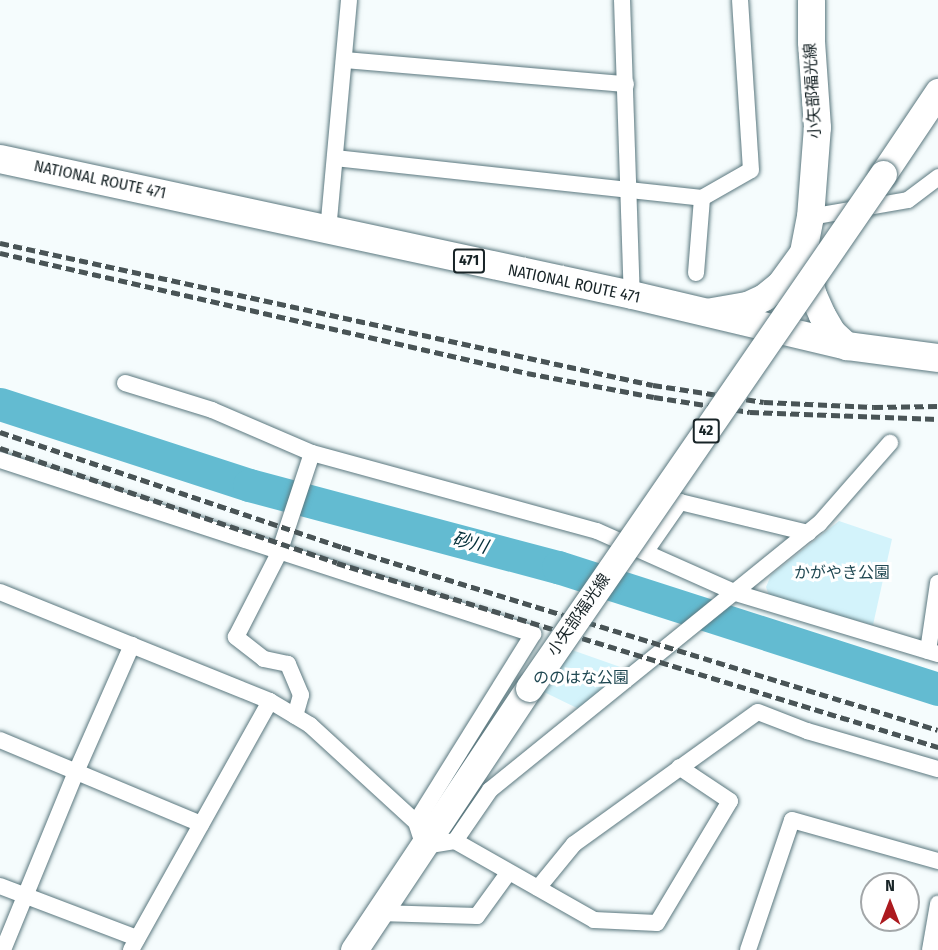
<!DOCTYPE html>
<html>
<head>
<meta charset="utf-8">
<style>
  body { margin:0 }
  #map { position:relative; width:938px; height:950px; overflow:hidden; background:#f5fcfd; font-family:"Fira Sans Condensed","Noto Sans JP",sans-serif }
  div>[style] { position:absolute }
  .green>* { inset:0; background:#d3f3fb }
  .river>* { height:33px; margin:-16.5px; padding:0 16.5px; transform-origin:16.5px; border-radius:16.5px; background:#63bbd1 }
  .roads { filter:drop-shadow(0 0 2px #5b787f) drop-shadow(0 0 2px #5b787f) }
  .minor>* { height:16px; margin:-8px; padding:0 8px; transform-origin:8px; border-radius:8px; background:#fff }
  .primary>* { height:27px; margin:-13.5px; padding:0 13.5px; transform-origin:13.5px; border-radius:13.5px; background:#fff }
  .trunk>* { height:28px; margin:-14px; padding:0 14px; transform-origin:14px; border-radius:14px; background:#fff }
  .rail>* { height:4.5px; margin-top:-2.25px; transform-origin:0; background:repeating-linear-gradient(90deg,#495456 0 9px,transparent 0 13.5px) }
  .bridges { filter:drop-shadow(0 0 2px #5b787f) drop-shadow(0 0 2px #5b787f) }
  .primary-bridge>* { height:27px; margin:-13.5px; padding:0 13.5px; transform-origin:13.5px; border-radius:13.5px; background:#fff }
  span { translate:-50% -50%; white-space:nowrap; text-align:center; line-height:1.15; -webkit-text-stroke:6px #fff; paint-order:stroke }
  .shield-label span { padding:2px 4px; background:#fff; border:2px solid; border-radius:4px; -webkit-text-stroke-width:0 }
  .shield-label { font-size:15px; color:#182427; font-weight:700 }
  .street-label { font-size:16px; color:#182427 }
  .park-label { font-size:16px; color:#214953 }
  .water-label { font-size:18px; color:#032f39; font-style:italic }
  .north { position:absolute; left:860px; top:872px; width:60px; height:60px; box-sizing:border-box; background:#fff; border:2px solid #a3a7a9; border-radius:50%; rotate:0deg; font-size:16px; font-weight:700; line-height:24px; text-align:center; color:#182427 }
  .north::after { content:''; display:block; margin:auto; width:21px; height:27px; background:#ac1a1f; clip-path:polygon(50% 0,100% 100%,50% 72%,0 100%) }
</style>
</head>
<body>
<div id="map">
  <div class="green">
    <i style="clip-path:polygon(839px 521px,892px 539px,873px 625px,777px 599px,769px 595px,766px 587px,771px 575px)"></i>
    <i style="clip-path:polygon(572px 650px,626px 669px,579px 709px,544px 692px)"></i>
  </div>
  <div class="river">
    <i style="left:0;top:404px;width:262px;rotate:18deg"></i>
    <i style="left:249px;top:485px;width:320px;rotate:14.9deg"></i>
    <i style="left:558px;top:567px;width:399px;rotate:17.8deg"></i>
  </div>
  <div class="roads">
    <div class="minor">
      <i style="left:622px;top:0;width:295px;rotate:88.1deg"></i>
      <i style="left:344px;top:60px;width:283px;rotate:4.9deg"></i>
      <i style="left:335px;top:158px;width:369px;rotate:6.2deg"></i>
      <i style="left:702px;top:198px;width:56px;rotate:-29.7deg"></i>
      <i style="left:751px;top:170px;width:170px;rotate:-93.7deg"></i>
      <i style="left:810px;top:217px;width:99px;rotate:-9.8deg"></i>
      <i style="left:908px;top:200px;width:38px;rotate:-37deg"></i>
      <i style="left:328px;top:231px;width:232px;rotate:-84.8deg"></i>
      <i style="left:696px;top:273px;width:75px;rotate:-85.4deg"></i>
      <i style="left:125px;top:383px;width:91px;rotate:17.2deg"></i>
      <i style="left:212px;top:410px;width:109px;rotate:23.3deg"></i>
      <i style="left:312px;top:453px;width:295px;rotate:15.3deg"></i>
      <i style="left:597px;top:531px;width:152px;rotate:24deg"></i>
      <i style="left:736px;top:593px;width:211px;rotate:16.8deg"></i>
      <i style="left:0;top:460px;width:561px;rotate:18.08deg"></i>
      <i style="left:533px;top:634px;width:221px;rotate:121.9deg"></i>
      <i style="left:646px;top:551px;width:60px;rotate:-55.2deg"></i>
      <i style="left:680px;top:502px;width:132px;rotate:13.6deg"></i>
      <i style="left:0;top:592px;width:291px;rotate:22deg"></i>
      <i style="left:270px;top:701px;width:47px;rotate:31deg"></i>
      <i style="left:310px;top:725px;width:144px;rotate:42.5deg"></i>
      <i style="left:416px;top:822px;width:25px;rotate:72deg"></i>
      <i style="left:424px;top:846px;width:31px;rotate:-9deg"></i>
      <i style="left:455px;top:841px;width:62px;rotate:-55.5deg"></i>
      <i style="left:490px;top:790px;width:423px;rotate:-39deg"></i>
      <i style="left:819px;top:524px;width:108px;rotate:-48.8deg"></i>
      <i style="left:928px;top:651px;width:69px;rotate:-81.6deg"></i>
      <i style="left:295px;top:716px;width:22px;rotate:-74deg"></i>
      <i style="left:301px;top:695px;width:34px;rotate:-113deg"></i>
      <i style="left:288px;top:664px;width:25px;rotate:-168deg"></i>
      <i style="left:264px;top:659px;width:36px;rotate:-142deg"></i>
      <i style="left:236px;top:637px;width:94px;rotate:-62.9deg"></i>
      <i style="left:279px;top:553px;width:105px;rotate:-71.7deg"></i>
      <i style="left:0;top:740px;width:218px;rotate:22.7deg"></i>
      <i style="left:455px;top:841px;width:160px;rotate:29.6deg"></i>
      <i style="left:594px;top:920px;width:63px;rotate:2.7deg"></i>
      <i style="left:657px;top:923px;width:142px;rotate:-59.1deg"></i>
      <i style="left:730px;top:801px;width:61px;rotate:-146.3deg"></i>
      <i style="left:0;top:886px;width:147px;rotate:20.8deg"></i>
      <i style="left:538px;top:888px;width:57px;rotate:-50.7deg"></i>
      <i style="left:574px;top:844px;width:226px;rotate:-35.7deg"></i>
      <i style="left:758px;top:712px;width:53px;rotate:21.2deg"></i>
      <i style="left:807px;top:731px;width:136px;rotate:16.2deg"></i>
      <i style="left:379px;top:913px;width:98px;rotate:1.8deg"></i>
      <i style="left:477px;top:916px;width:54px;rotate:-54deg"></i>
      <i style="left:3px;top:950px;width:192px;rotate:-67.7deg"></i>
      <i style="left:76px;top:772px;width:139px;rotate:-66.2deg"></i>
      <i style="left:131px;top:950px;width:285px;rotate:-60.8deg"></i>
      <i style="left:748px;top:950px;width:137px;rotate:-71.3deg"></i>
      <i style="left:792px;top:820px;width:152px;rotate:15.7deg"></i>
      <i style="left:930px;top:950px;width:47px;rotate:-80.1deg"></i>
    </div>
    <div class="primary">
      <i style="left:883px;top:174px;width:99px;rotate:-56.1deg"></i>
      <i style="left:804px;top:262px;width:34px;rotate:75deg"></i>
      <i style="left:813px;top:295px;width:22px;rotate:66deg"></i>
      <i style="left:822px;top:315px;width:20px;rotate:60deg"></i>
      <i style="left:832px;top:332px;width:21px;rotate:43deg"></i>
      <i style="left:706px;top:312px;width:42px;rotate:-9.7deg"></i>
      <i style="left:747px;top:305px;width:19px;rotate:-25deg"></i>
      <i style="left:764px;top:297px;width:21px;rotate:-39deg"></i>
      <i style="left:780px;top:284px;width:39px;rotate:-54deg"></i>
      <i style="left:803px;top:252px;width:36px;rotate:-79deg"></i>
      <i style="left:810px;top:217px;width:90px;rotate:-85.6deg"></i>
      <i style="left:817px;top:127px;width:85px;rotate:-94deg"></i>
      <i style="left:811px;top:42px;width:42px;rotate:-90deg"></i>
      <i style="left:354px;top:950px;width:315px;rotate:-56.3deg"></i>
    </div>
    <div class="trunk">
      <i style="left:0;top:159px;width:646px;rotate:12.14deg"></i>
      <i style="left:632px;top:295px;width:221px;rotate:13.3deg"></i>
      <i style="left:847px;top:346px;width:92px;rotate:7.5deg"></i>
    </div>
  </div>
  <div class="rail">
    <i style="left:0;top:243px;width:668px;rotate:12.27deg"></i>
    <i style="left:653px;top:385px;width:112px;rotate:8.7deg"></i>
    <i style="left:764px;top:402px;width:110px;rotate:2.6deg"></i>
    <i style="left:874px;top:407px;width:64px;rotate:-0.9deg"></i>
    <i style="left:0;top:253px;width:540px;rotate:12.83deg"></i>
    <i style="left:527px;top:373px;width:129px;rotate:10.7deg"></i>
    <i style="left:654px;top:397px;width:97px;rotate:8.9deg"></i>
    <i style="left:750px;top:412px;width:188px;rotate:2.1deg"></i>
    <i style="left:0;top:432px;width:361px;rotate:18.6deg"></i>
    <i style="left:342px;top:547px;width:623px;rotate:17.07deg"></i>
    <i style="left:0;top:448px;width:356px;rotate:18.8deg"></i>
    <i style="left:337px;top:563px;width:629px;rotate:17.02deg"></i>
  </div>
  <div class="bridges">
    <div class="primary-bridge">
      <i style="left:529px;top:688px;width:624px;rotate:-55.44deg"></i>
    </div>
  </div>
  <div class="shield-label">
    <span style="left:469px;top:261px">471</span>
    <span style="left:706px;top:431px">42</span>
  </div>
  <div class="street-label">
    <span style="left:813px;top:91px;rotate:-93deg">小矢部福光線</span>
    <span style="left:100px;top:180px;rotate:12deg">NATIONAL ROUTE 471</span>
    <span style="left:574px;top:284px;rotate:12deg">NATIONAL ROUTE 471</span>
    <span style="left:579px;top:615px;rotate:-55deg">小矢部福光線</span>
  </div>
  <div class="park-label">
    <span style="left:842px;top:573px">かがやき公園</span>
    <span style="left:581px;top:678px">ののはな公園</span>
  </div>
  <div class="water-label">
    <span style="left:470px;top:543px;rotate:15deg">砂川</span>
  </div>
  <div class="north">N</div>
</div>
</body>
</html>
